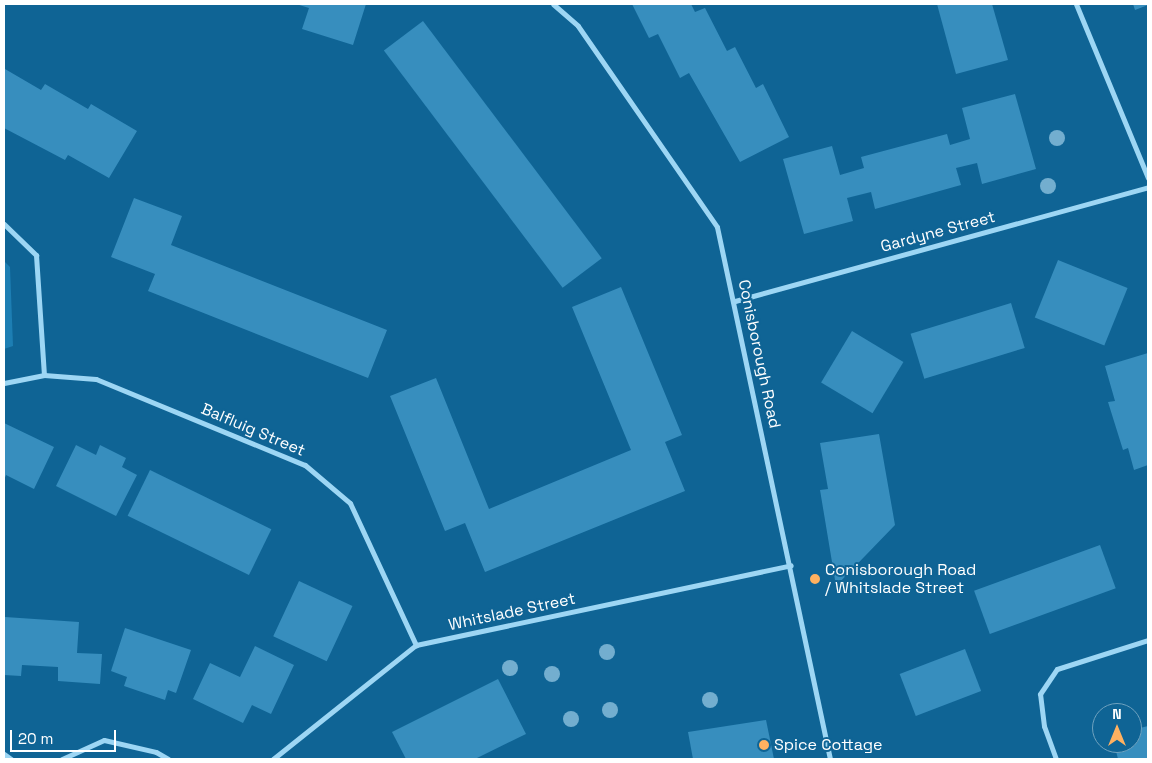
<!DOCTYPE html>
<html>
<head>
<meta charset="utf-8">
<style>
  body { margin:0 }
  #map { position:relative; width:1152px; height:763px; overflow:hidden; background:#0f6495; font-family:"Space Grotesk",sans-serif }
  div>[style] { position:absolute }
  .green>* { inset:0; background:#1d7eb3 }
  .building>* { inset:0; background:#378ebe; transform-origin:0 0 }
  .street>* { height:5px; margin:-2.5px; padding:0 2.5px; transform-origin:2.5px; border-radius:2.5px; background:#9dd6f4 }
  .trees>* { width:16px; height:16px; margin:-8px; border-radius:50%; background:#73aecf }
  .dots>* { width:14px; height:14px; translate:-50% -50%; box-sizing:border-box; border:2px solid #0f6495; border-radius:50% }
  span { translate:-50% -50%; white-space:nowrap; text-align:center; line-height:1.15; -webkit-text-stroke:4px #0f6495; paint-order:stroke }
  .street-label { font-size:16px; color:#fff }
  .poi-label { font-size:16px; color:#fff }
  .left { translate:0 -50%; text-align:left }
  .frame { position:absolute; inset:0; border:5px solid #fff; pointer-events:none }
  .north { position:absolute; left:1092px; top:703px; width:50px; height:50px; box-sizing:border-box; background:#0f6495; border:1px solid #6fa2bf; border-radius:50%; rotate:0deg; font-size:14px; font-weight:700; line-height:20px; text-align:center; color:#fff }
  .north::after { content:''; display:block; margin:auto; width:18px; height:22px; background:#ffb160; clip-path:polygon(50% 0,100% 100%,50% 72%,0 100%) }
  .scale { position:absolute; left:10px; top:730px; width:106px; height:22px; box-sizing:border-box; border:2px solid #fff; border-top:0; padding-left:6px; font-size:15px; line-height:18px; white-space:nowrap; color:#fff; -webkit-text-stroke:4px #0f6495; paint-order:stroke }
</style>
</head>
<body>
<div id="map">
  <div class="green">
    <i style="clip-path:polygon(4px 261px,10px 267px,13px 346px,4px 349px)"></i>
  </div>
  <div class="building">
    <i style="clip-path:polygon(296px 4px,366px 4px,353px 45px,302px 29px,309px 8px)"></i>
    <i style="clip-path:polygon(632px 4px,691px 4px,695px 12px,705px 8px,727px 51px,735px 47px,756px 88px,763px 84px,789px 137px,740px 162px,689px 73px,680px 78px,658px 34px,649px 38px)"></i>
    <i style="clip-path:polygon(937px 4px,992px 4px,1008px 60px,956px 74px)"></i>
    <i style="clip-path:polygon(1133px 4px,1148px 4px,1148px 5px,1135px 10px)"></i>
    <i style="left:423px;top:21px;width:297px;height:49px;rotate:53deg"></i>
    <i style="clip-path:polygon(5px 69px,41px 90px,45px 84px,88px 109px,91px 104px,137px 131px,109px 178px,68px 155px,65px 160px,4px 128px)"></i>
    <i style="clip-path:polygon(1015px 94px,1036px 169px,982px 184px,977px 163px,956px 168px,961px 185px,875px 209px,871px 192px,847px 198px,853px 221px,804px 234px,783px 159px,832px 146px,840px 175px,864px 168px,861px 157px,947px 134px,950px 145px,970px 139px,962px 108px)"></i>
    <i style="clip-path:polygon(134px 198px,182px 216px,171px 245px,387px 330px,368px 378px,148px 291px,155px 274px,111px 257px)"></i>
    <i style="left:1058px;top:260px;width:75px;height:62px;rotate:22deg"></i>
    <i style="clip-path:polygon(621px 287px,682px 435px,665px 442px,685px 491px,485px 572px,465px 523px,445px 531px,390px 396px,436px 378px,489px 509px,631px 450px,572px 307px)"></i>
    <i style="left:1011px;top:303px;width:47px;height:105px;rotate:73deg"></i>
    <i style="left:852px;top:331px;width:60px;height:60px;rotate:31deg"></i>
    <i style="clip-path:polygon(1148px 353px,1148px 465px,1134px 470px,1128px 448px,1123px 450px,1108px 402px,1115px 401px,1105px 366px)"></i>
    <i style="clip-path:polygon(4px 423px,54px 447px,34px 489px,6px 475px,4px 480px)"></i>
    <i style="clip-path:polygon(879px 434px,895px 525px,836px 586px,820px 490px,828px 489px,820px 443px)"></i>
    <i style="clip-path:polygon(76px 445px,96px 455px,100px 445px,126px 458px,122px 467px,137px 475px,116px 516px,56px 486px)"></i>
    <i style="left:150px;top:470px;width:135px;height:51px;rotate:26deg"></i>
    <i style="left:1100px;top:545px;width:46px;height:134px;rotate:70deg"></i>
    <i style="left:299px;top:581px;width:59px;height:61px;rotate:25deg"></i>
    <i style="clip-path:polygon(5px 617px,79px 622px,77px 653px,102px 654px,100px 684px,58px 681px,58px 667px,22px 665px,21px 676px,4px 675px)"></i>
    <i style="clip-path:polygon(125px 628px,191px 650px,176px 693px,168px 690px,165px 700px,124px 686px,127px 677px,111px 671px)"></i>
    <i style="clip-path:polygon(255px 646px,294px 665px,271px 714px,252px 705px,243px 723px,193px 699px,210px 663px,240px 677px)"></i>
    <i style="left:965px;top:649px;width:45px;height:70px;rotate:69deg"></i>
    <i style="clip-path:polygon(498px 679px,526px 734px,475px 759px,406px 759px,392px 732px)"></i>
    <i style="clip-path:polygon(766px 720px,774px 759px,693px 759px,688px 732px)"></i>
    <i style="clip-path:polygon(1148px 726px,1148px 759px,1118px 759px,1114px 743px,1132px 743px,1132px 730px)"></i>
  </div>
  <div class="street">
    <i style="left:553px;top:4px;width:33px;rotate:41deg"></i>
    <i style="left:578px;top:26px;width:244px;rotate:55.3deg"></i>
    <i style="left:717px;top:227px;width:544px;rotate:78.01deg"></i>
    <i style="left:1076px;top:4px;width:188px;rotate:67.5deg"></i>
    <i style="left:4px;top:224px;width:45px;rotate:44.1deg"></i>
    <i style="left:36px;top:255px;width:120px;rotate:86.2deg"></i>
    <i style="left:735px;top:301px;width:428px;rotate:-15.4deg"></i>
    <i style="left:4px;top:383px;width:41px;rotate:-11.3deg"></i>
    <i style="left:44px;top:375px;width:52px;rotate:4.4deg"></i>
    <i style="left:96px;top:379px;width:226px;rotate:22.4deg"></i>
    <i style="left:305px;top:465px;width:59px;rotate:40.2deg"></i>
    <i style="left:350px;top:503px;width:157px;rotate:65.1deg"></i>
    <i style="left:4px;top:754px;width:9px;rotate:36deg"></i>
    <i style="left:62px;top:759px;width:46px;rotate:-24.3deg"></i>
    <i style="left:104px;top:740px;width:53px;rotate:13deg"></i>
    <i style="left:156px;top:752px;width:14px;rotate:30deg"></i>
    <i style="left:273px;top:759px;width:183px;rotate:-38.6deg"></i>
    <i style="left:416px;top:645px;width:383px;rotate:-12deg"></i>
    <i style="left:1056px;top:759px;width:35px;rotate:-110deg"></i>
    <i style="left:1044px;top:726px;width:32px;rotate:-97deg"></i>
    <i style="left:1040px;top:694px;width:30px;rotate:-56deg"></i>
    <i style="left:1057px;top:669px;width:96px;rotate:-17.7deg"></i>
  </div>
  <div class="trees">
    <i style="left:1057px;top:138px"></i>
    <i style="left:1048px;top:186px"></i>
    <i style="left:607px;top:652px"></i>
    <i style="left:510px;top:668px"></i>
    <i style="left:552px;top:674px"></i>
    <i style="left:710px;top:700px"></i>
    <i style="left:610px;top:710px"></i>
    <i style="left:571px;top:719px"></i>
  </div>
  <div class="dots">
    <i style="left:815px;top:579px;background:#ffb160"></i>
    <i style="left:764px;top:745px;background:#ffb160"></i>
  </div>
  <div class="street-label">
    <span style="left:938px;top:232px;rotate:-15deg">Gardyne Street</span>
    <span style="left:759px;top:354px;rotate:78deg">Conisborough Road</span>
    <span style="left:253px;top:430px;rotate:23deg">Balfluig Street</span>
    <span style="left:512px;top:612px;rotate:-12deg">Whitslade Street</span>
  </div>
  <div class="poi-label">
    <span class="left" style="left:825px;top:579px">Conisborough Road<br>/ Whitslade Street</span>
    <span class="left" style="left:774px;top:745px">Spice Cottage</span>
  </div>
  <div class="frame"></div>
  <div class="north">N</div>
  <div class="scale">20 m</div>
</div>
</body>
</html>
